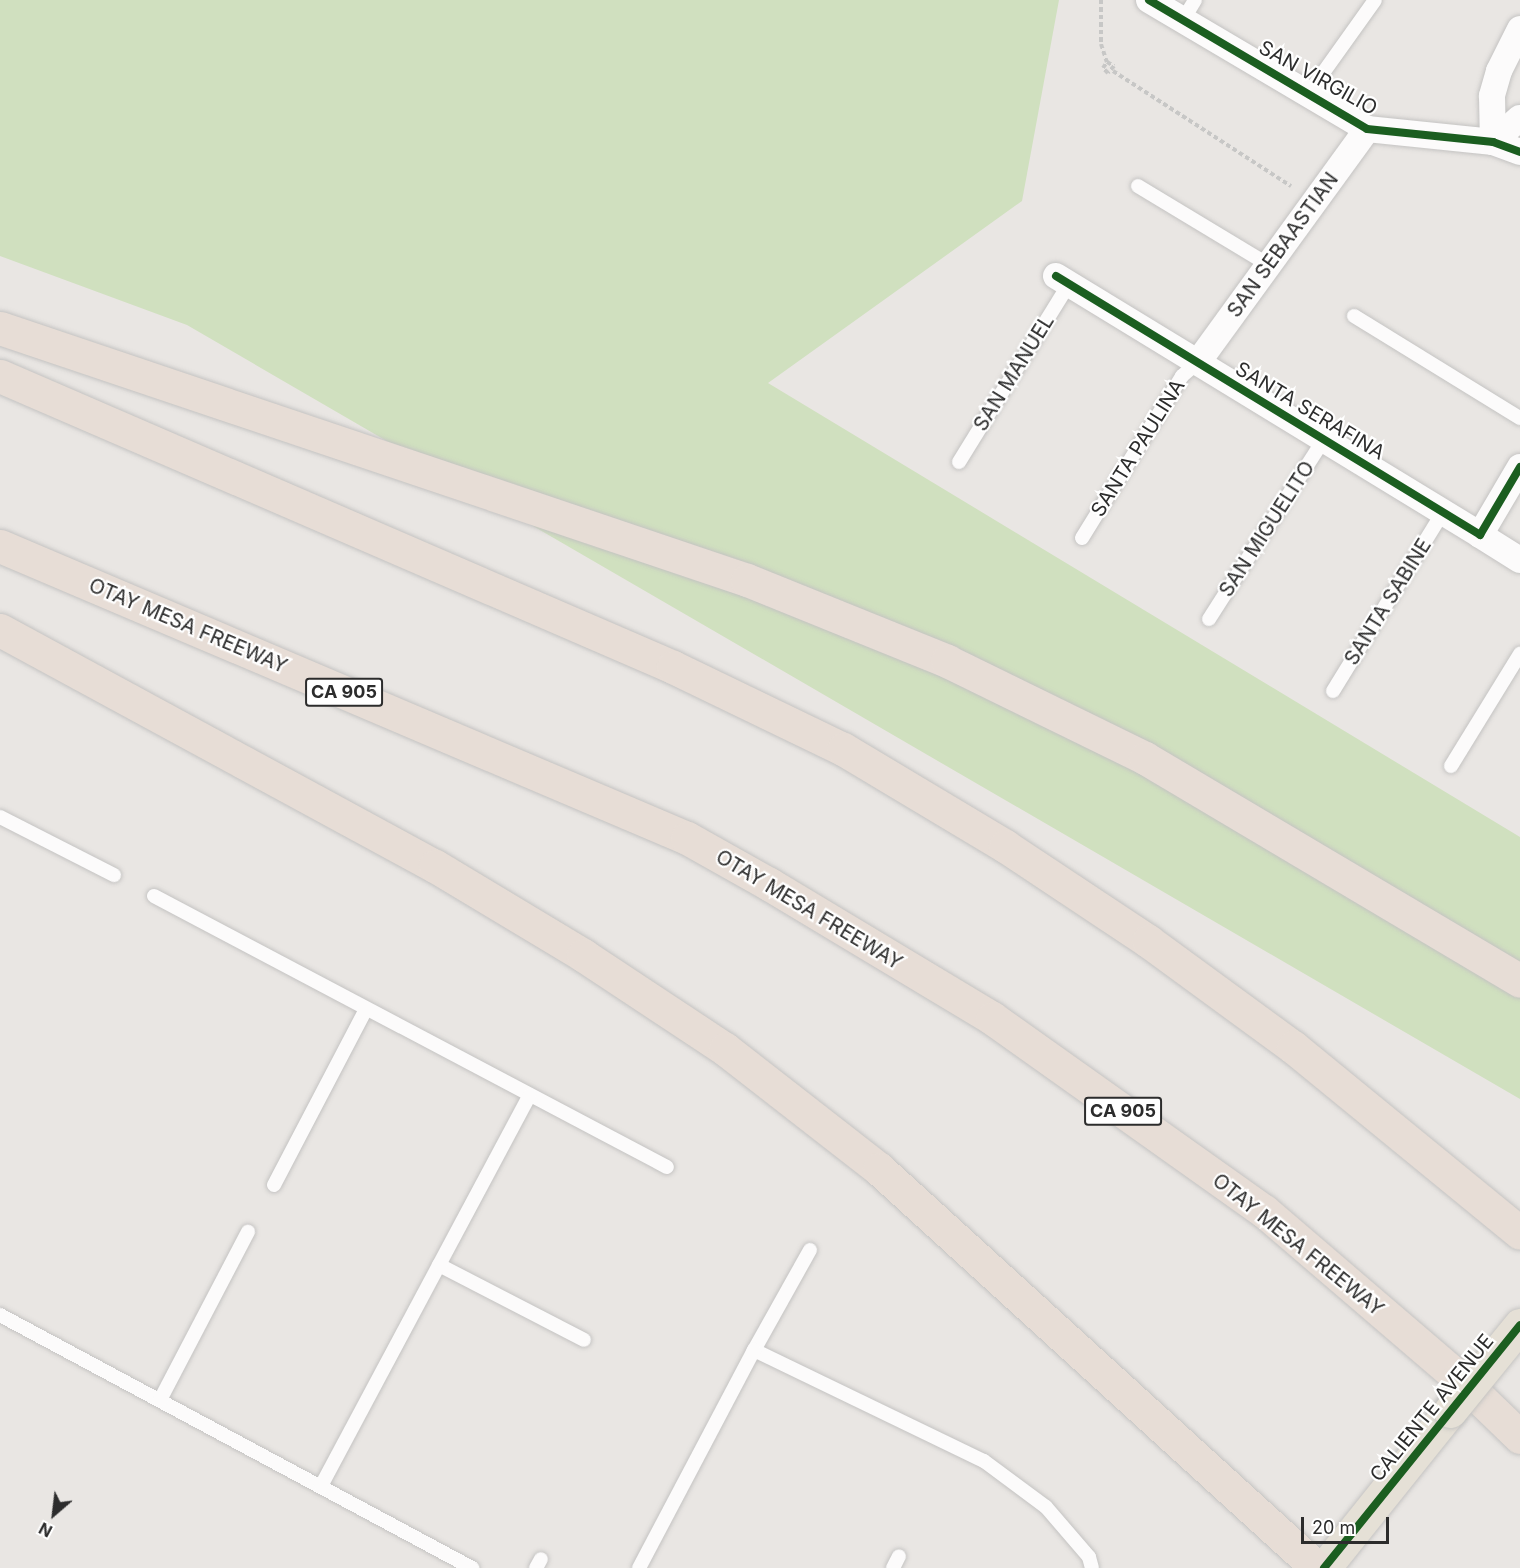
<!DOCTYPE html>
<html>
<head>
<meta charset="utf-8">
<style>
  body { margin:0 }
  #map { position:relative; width:1520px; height:1568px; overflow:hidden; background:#e9e6e3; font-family:Inter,sans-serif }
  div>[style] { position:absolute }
  .green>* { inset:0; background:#d0e0bf }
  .path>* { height:4px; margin-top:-2px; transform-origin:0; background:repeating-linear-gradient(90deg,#c7c7c6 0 4.5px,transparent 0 7.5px) }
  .roads { filter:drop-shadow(0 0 2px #c4c3c2) drop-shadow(0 0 2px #c4c3c2) }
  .lane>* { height:14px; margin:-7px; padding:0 7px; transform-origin:7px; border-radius:7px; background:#fcfbfb }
  .street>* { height:26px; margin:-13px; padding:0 13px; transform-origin:13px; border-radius:13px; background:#fcfbfb }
  .primary>* { height:33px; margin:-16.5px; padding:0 16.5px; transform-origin:16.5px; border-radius:16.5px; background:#e5e0d6 }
  .highway>* { height:33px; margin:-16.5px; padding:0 16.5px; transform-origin:16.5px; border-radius:16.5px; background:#e7ddd6 }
  .bridges { filter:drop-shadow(0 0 2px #c5c4c2) drop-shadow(0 0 2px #c5c4c2) }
  .primary-bridge>* { height:33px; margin:-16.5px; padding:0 16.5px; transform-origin:16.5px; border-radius:16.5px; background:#e5e0d6 }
  .cycleway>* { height:8px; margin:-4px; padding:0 4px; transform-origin:4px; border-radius:4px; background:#1b5e20 }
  span { translate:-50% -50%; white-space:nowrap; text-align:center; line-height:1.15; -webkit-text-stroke:4.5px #fff; paint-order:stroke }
  .shield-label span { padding:2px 4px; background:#fff; border:2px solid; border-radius:4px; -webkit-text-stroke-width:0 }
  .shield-label { font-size:18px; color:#2c2c2c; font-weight:700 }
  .street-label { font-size:20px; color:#2c2c2c }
  .north { position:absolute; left:24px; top:1484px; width:60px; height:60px; -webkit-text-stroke:4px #fff; paint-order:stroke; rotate:208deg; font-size:16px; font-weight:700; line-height:24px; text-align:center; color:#2c2c2c }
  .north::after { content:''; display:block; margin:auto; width:21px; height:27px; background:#2c2c2c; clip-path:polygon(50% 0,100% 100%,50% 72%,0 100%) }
  .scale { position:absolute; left:1301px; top:1517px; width:88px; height:27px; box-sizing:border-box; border:3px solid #2c2c2c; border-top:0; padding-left:8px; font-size:18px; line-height:21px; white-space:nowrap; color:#2c2c2c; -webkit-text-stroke:4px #fff; paint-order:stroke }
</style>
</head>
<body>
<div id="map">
  <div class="green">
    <i style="clip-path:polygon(0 0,1059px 0,1022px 201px,768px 383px,1520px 837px,1520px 1099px,187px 325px,0 256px)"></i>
  </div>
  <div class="path">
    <i style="left:1101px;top:0;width:44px;rotate:90deg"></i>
    <i style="left:1101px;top:44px;width:19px;rotate:72deg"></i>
    <i style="left:1107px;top:62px;width:8px;rotate:30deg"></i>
    <i style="left:1114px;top:66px;width:9px;rotate:131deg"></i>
    <i style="left:1108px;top:73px;width:7px;rotate:-135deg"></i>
    <i style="left:1103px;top:68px;width:7px;rotate:-56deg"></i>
    <i style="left:1113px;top:71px;width:212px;rotate:32.9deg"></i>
  </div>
  <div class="roads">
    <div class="lane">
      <i style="left:1183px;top:20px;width:23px;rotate:-59deg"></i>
      <i style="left:1308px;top:94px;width:115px;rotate:-54.5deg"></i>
      <i style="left:1138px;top:186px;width:153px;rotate:31.1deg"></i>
      <i style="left:1354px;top:316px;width:195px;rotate:31.6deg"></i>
      <i style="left:959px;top:462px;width:209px;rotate:-58.3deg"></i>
      <i style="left:1082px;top:538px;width:190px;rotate:-58.3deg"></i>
      <i style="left:1182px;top:376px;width:21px;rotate:-41deg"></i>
      <i style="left:1209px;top:619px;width:214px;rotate:-57.4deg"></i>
      <i style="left:1333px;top:691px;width:210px;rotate:-58.4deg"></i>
      <i style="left:1451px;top:766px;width:132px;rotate:-58.4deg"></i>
      <i style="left:0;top:817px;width:128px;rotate:27deg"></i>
      <i style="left:154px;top:896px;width:580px;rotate:27.85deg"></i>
      <i style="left:274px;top:1185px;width:199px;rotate:-62.4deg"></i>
      <i style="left:810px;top:1250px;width:115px;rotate:119.2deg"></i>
      <i style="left:754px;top:1350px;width:255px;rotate:25.8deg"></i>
      <i style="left:984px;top:1461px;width:77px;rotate:36.6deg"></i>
      <i style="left:1046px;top:1507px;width:66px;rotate:49.3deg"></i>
      <i style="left:1089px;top:1557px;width:11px;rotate:75deg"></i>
      <i style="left:439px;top:1265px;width:163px;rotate:27.3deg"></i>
      <i style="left:0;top:1315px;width:536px;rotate:28.19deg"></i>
      <i style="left:160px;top:1400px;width:190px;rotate:-62.4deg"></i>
      <i style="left:321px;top:1486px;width:443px;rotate:-61.9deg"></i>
      <i style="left:536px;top:1568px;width:10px;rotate:-61deg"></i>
      <i style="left:639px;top:1568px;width:246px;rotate:-62.2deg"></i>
      <i style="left:893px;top:1568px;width:13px;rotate:-63deg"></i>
    </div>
    <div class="street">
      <i style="left:1149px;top:0;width:253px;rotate:30.6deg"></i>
      <i style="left:1367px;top:129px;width:127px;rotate:5.9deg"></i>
      <i style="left:1493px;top:142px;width:29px;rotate:20deg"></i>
      <i style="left:1520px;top:29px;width:47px;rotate:116.6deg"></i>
      <i style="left:1499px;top:71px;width:26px;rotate:106deg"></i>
      <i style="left:1492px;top:96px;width:46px;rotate:88.8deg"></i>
      <i style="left:1493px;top:142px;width:36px;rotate:-42deg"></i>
      <i style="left:1056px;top:276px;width:497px;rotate:31.4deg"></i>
      <i style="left:1480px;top:535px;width:79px;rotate:-59.5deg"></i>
      <i style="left:1198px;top:362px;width:288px;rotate:-54deg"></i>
      <i style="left:1480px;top:535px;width:47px;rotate:32deg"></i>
    </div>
    <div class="primary">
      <i style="left:1324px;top:1568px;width:201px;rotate:-51.3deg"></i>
    </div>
    <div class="highway">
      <i style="left:0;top:328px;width:788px;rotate:18.64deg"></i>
      <i style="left:747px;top:580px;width:216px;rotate:22deg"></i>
      <i style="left:947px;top:661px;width:220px;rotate:26.1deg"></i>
      <i style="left:1145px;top:758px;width:436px;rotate:30.7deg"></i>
      <i style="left:0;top:376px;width:733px;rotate:23.38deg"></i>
      <i style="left:673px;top:667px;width:189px;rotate:25.8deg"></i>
      <i style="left:843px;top:749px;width:189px;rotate:30.9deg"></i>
      <i style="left:1005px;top:846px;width:172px;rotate:33.6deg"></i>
      <i style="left:1148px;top:941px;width:180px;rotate:36.2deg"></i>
      <i style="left:1293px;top:1047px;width:293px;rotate:39.3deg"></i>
      <i style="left:0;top:546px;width:746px;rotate:23.03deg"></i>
      <i style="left:687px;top:838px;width:94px;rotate:29.3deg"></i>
      <i style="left:769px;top:884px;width:260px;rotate:31deg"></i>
      <i style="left:992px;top:1018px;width:334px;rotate:35.4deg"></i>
      <i style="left:1264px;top:1211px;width:257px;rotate:40.6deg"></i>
      <i style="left:1459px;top:1378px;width:85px;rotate:44deg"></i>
      <i style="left:0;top:630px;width:495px;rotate:28.5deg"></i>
      <i style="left:435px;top:866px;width:173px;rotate:31deg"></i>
      <i style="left:583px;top:955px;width:170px;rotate:33.5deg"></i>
      <i style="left:725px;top:1049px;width:195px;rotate:37.9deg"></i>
      <i style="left:879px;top:1169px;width:592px;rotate:42.33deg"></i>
    </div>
  </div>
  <div class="bridges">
    <div class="primary-bridge">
      <i style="left:1450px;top:1411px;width:111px;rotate:-50.9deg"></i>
    </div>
  </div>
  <div class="cycleway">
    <i style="left:1149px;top:0;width:253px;rotate:30.6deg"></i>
    <i style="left:1367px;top:129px;width:127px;rotate:5.9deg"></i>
    <i style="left:1493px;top:142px;width:29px;rotate:20deg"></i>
    <i style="left:1056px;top:276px;width:497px;rotate:31.4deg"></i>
    <i style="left:1480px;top:535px;width:79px;rotate:-59.5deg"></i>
    <i style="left:1324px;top:1568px;width:312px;rotate:-51.1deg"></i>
  </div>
  <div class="shield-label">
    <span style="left:344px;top:692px">CA 905</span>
    <span style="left:1123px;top:1111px">CA 905</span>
  </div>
  <div class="street-label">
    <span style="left:1318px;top:78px;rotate:29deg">SAN VIRGILIO</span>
    <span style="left:1283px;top:245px;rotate:-54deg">SAN SEBAASTIAN</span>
    <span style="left:1014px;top:373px;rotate:-58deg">SAN MANUEL</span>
    <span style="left:1310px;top:411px;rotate:31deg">SANTA SERAFINA</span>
    <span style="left:1138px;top:448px;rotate:-58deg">SANTA PAULINA</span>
    <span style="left:1267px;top:529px;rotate:-57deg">SAN MIGUELITO</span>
    <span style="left:1388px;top:602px;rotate:-58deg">SANTA SABINE</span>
    <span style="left:188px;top:626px;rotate:23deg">OTAY MESA FREEWAY</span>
    <span style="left:809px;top:910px;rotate:31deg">OTAY MESA FREEWAY</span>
    <span style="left:1298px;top:1245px;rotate:39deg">OTAY MESA FREEWAY</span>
    <span style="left:1432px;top:1408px;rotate:-51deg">CALIENTE AVENUE</span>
  </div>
  <div class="north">N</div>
  <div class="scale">20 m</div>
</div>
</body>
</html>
